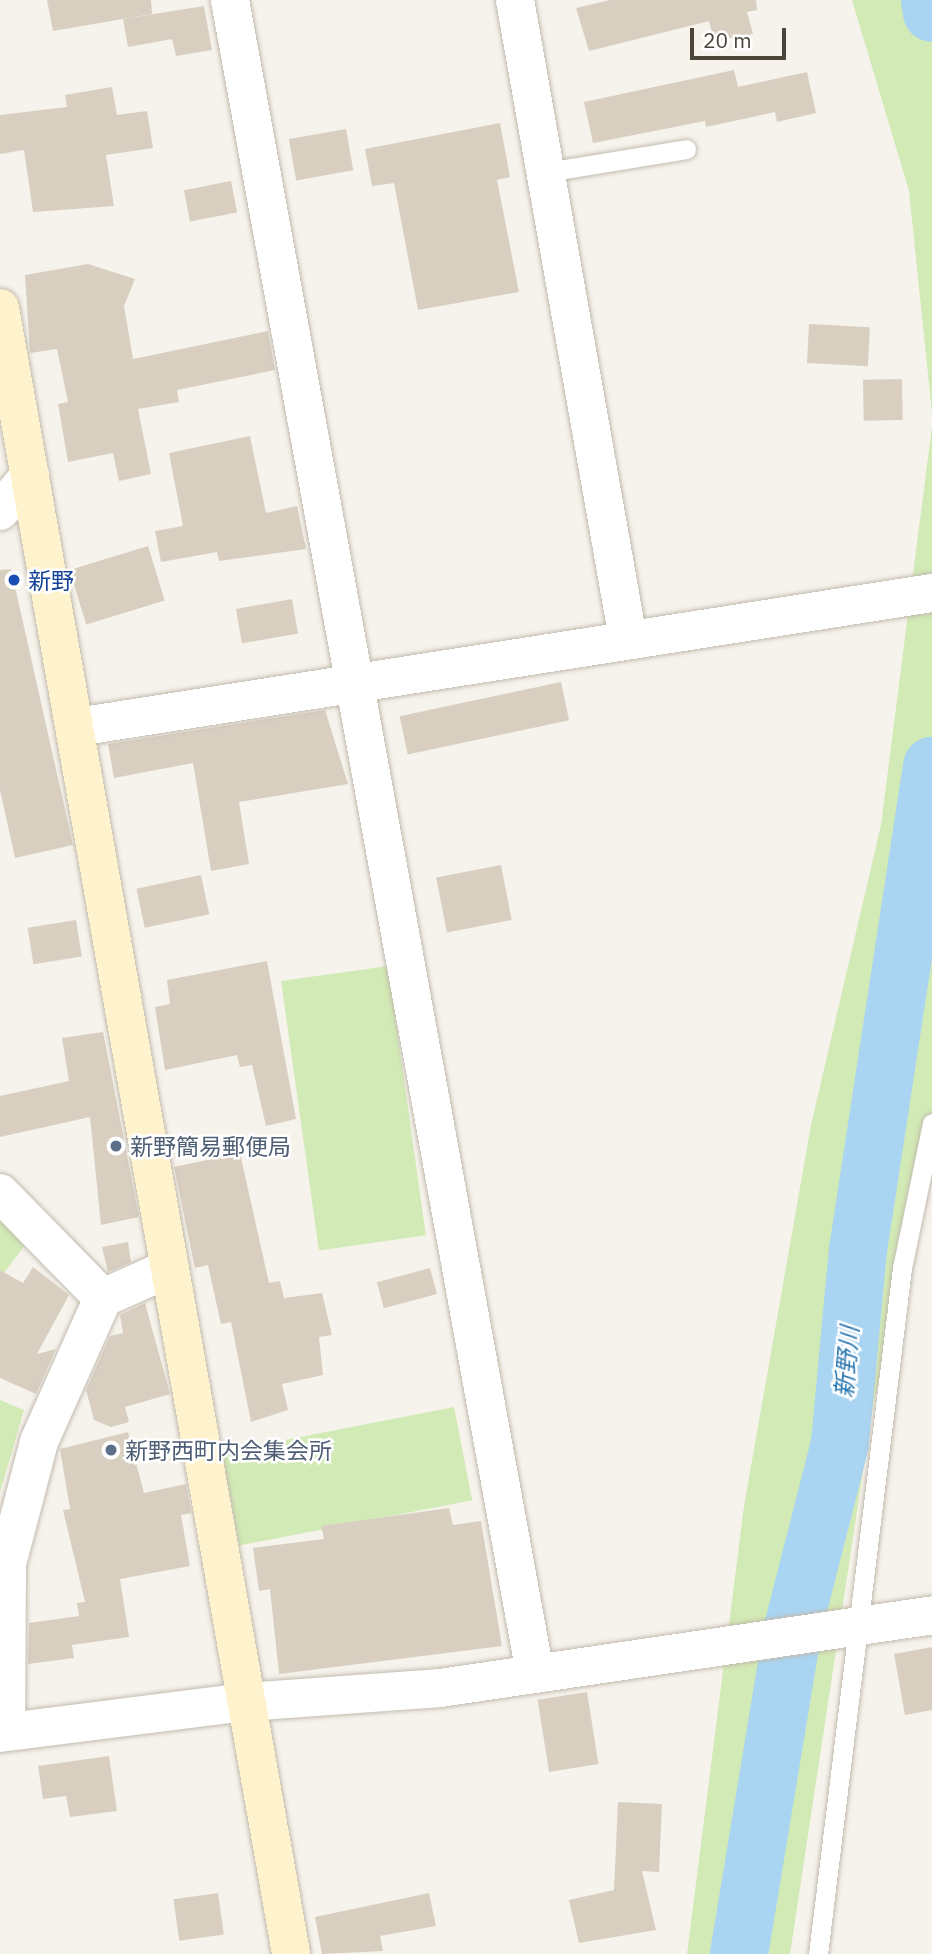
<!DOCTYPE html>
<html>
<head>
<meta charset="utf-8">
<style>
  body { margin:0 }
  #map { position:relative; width:932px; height:1954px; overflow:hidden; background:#f6f3ec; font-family:"IBM Plex Sans","Noto Sans JP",sans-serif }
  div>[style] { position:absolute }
  .green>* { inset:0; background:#d2eab5; transform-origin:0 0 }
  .river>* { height:58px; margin:-29px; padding:0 29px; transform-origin:29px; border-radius:29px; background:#a9d4f2 }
  .building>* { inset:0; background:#d8cfc1; transform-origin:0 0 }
  .roads { filter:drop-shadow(0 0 2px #c2bbae) drop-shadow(0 0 2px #c2bbae) }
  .lane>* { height:19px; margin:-9.5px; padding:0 9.5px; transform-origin:9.5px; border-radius:9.5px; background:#fff }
  .street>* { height:38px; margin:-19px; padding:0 19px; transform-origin:19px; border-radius:19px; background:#fff }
  .secondary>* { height:38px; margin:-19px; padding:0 19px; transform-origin:19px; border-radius:19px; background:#fff3cd }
  .dots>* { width:19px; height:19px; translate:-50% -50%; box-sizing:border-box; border:4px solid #fff; border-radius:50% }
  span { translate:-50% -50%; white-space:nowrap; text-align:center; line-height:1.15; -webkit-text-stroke:5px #fff; paint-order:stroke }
  .transit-label { font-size:23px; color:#164399 }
  .left { translate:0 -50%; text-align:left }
  .service-label { font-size:23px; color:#4e5e75 }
  .water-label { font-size:24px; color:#2e7ab2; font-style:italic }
  .scale { position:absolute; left:690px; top:28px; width:96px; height:32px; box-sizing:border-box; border:4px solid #4b4439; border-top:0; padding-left:9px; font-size:21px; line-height:24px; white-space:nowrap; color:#4b4439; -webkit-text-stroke:5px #fff; paint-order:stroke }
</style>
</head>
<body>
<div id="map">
  <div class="green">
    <i style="clip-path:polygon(852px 0,932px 0,932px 413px,909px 191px)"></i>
    <i style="clip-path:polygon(932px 426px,932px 1123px,872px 1412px,790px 1954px,687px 1954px,744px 1506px,811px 1125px,881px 825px)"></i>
    <i style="left:388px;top:966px;width:272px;height:108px;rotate:82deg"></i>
    <i style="clip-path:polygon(0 1206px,32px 1236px,0 1278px)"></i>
    <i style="clip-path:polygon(0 1400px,24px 1410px,0 1492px)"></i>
    <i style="left:454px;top:1407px;width:95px;height:237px;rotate:79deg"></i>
  </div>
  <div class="river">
    <i style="left:930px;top:0;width:13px;rotate:81deg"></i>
    <i style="left:739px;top:1954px;width:330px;rotate:-80.6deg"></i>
    <i style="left:793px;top:1628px;width:191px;rotate:-75.7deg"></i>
    <i style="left:840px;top:1443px;width:194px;rotate:-84.7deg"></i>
    <i style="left:858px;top:1250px;width:490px;rotate:-81.3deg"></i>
  </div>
  <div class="building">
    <i style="clip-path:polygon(47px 0,151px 0,152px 14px,53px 31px)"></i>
    <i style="clip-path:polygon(610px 0,756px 0,757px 10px,747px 12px,753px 34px,714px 41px,709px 21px,589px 51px,576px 8px)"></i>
    <i style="clip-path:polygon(204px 6px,212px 50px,176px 56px,172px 39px,128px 47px,123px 19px)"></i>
    <i style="clip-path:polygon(734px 70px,738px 87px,807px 72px,816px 113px,777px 122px,775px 112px,706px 127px,705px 121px,593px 143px,584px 102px)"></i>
    <i style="clip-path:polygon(112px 87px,117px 115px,147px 111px,153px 148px,106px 155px,114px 206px,33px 212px,24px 150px,0 154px,0 115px,67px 107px,65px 95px)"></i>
    <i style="clip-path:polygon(500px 123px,510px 177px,497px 180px,519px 292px,418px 310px,394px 183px,372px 186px,365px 149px)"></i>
    <i style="left:346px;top:129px;width:42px;height:58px;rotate:80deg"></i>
    <i style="left:231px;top:181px;width:32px;height:48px;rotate:79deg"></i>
    <i style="clip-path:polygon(88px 264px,135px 279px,124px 306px,133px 359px,268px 331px,275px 370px,177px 390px,179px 402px,138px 409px,151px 474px,119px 481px,113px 453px,68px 462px,58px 404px,68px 402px,57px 349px,30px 353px,25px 275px)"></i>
    <i style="left:809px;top:324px;width:61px;height:39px;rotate:3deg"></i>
    <i style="left:902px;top:379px;width:41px;height:39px;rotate:89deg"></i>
    <i style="clip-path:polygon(250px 436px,266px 513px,297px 506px,306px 549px,219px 561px,217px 552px,161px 562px,155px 531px,183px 526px,169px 453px)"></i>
    <i style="left:148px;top:546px;width:57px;height:82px;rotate:73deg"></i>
    <i style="clip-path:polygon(11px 569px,73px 845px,15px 858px,0 790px,0 570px)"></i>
    <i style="left:292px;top:599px;width:35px;height:57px;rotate:80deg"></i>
    <i style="left:561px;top:682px;width:39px;height:165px;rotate:78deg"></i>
    <i style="clip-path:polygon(325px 710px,348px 784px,239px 802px,249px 864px,211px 871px,193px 763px,114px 778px,108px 744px)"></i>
    <i style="left:501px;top:865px;width:56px;height:66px;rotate:79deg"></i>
    <i style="left:201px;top:875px;width:40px;height:66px;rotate:78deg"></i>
    <i style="left:76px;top:920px;width:37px;height:49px;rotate:81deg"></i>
    <i style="clip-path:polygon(267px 961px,296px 1119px,266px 1126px,252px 1065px,240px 1067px,237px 1055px,165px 1070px,155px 1007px,170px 1004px,167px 980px)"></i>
    <i style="clip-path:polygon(103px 1032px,139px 1217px,101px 1225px,90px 1117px,0 1137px,0 1096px,69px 1081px,62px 1038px)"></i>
    <i style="clip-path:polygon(240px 1153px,269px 1283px,280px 1281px,284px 1298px,322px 1293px,332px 1335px,319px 1337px,323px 1375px,282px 1384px,288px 1410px,251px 1422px,231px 1322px,221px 1324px,208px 1265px,195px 1268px,174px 1167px)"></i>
    <i style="clip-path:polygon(128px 1242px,131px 1262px,108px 1272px,102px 1247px)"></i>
    <i style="clip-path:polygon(33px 1267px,69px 1295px,37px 1354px,56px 1349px,36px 1394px,0 1378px,0 1270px,23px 1283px)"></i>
    <i style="left:430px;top:1268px;width:27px;height:55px;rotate:75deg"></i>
    <i style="clip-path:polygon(145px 1303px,170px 1394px,125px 1407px,129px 1422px,111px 1427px,94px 1420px,86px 1390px,110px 1336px,123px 1333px,120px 1315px)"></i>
    <i style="clip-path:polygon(128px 1432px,144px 1493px,186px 1484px,191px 1513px,181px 1515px,190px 1566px,120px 1579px,129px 1637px,72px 1645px,74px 1658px,28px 1664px,29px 1623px,79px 1616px,77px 1603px,85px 1602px,63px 1510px,70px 1509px,60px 1449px)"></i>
    <i style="clip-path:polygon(449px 1508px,453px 1525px,481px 1521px,502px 1646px,279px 1674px,270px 1589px,259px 1591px,253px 1548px,324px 1539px,321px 1526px)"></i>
    <i style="clip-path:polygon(932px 1647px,932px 1710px,905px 1715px,894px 1654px)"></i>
    <i style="left:587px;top:1692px;width:73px;height:50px;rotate:81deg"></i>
    <i style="clip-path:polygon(109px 1756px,117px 1811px,70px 1817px,66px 1796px,43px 1799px,38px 1766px)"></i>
    <i style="clip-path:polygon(618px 1802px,662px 1804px,659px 1872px,642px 1871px,656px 1930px,579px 1943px,569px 1900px,614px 1890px)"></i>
    <i style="left:218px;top:1893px;width:42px;height:45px;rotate:82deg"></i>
    <i style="clip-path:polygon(429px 1893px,436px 1926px,380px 1936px,383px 1951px,322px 1954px,315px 1917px)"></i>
  </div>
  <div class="roads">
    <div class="lane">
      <i style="left:546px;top:172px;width:142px;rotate:-9.3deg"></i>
      <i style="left:818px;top:1954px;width:691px;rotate:-83.02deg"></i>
      <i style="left:902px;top:1268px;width:148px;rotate:-78.3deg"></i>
    </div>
    <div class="street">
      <i style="left:230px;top:0;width:1701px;rotate:79.67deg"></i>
      <i style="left:515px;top:0;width:649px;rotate:79.97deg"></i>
      <i style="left:0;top:511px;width:47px;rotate:-50.2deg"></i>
      <i style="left:77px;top:727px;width:865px;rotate:-8.91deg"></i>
      <i style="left:0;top:1193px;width:147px;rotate:45.6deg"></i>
      <i style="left:103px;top:1298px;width:158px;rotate:114deg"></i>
      <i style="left:39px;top:1442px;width:126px;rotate:104.7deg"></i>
      <i style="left:7px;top:1564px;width:168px;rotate:90.3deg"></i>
      <i style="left:103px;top:1298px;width:73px;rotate:-24.1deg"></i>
      <i style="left:0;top:1733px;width:248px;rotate:-7.2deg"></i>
      <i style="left:246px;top:1702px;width:195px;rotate:-4.1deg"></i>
      <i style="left:440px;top:1688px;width:497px;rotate:-8.4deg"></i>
    </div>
    <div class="secondary">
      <i style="left:0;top:308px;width:1672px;rotate:79.97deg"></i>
    </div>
  </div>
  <div class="dots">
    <i style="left:14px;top:580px;background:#1a4fb4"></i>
    <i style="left:116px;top:1146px;background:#5c6f8a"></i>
    <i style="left:111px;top:1450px;background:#5c6f8a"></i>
  </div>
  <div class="transit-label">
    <span class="left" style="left:28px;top:580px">新野</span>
  </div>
  <div class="service-label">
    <span class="left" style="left:130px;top:1146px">新野簡易郵便局</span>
    <span class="left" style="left:125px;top:1450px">新野西町内会集会所</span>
  </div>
  <div class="water-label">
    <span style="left:847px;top:1362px;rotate:-85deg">新野川</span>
  </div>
  <div class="scale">20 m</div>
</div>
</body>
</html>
